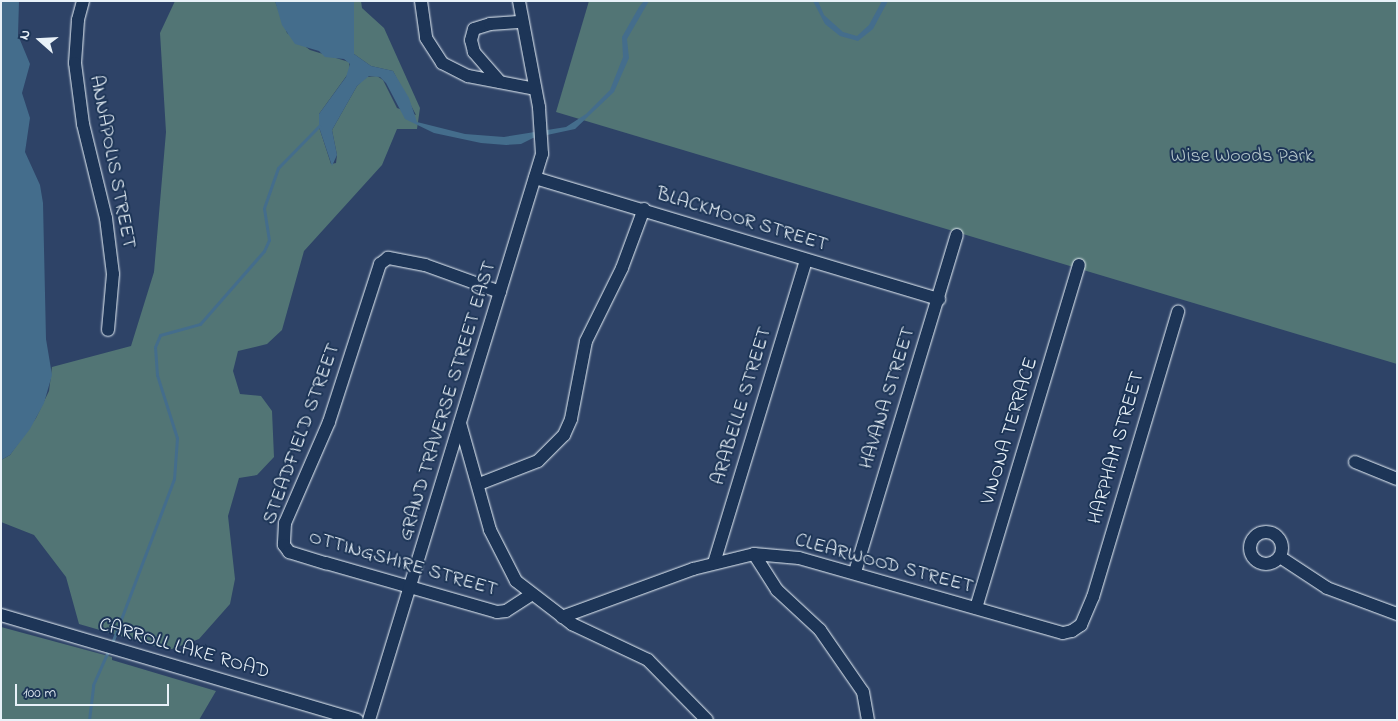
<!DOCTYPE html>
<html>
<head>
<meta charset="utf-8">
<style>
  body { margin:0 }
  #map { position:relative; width:1398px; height:721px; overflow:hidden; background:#2e4367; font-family:"Indie Flower",sans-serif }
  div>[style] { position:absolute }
  .green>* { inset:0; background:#527575 }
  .water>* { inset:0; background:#446d8c }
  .stream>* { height:3px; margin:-1.5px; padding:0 1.5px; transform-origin:1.5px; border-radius:1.5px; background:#446d8c }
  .roads { filter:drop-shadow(0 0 1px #e8f1f8) drop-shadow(0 0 1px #e8f1f8) }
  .minor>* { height:12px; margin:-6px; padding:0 6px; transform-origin:6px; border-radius:6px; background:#1d3557 }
  .minor>.ring { margin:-6px; padding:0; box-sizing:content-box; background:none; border:12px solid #1d3557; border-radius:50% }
  span { translate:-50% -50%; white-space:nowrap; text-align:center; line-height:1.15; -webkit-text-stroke:4px #1d3557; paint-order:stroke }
  .park-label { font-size:20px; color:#b4c6ca }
  .street-label { font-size:20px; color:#e8f1f8 }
  .frame { position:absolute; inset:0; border:2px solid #e8f1f8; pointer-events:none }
  .north { position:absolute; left:15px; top:15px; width:50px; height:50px; -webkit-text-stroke:4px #1d3557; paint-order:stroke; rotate:289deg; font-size:14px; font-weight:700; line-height:20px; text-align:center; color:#e8f1f8 }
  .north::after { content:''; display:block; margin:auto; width:18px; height:22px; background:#e8f1f8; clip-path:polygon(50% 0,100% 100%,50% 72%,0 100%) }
  .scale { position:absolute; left:15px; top:684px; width:154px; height:22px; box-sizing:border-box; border:2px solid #e8f1f8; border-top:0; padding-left:6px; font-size:15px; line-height:18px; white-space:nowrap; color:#e8f1f8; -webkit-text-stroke:4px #1d3557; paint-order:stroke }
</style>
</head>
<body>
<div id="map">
  <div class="green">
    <i style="clip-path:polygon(175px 1px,275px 1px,287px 33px,310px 50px,349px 62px,350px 71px,319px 114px,319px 127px,331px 164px,336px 163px,337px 155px,332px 130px,357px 86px,366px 77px,377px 76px,383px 80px,397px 108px,416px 115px,393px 71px,371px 66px,354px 54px,354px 1px,361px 1px,362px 8px,384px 28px,420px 108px,417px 129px,397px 129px,382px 165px,304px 251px,282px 330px,267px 344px,238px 351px,233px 371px,240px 394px,261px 396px,272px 411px,274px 457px,257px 475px,239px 478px,228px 516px,235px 579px,230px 604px,199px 639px,169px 650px,79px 624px,66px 577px,34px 535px,1px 522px,1px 460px,10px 455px,36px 418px,49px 391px,52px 367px,131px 346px,154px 272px,166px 132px,160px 33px)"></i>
    <i style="clip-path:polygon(589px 1px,1397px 1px,1397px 364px,556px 112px)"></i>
    <i style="clip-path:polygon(1px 627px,112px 657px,112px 660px,216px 691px,199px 720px,1px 720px)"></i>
  </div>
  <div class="water">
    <i style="clip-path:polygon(1px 1px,19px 1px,18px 35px,30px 64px,22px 93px,30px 118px,25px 152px,40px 185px,43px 203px,46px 339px,52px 375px,44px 403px,30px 429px,10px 455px,1px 460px)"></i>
    <i style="clip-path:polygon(275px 1px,354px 1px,354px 54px,371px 66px,393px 71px,409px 98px,417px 122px,465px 134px,504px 137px,566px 127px,586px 114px,610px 90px,623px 57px,622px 37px,639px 7px,644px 1px,649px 1px,627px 39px,629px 58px,614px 92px,575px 129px,533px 138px,521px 144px,506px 145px,481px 143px,434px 133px,405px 119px,386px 83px,380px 77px,369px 76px,357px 86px,332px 130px,337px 155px,332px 166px,319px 127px,319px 114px,346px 77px,350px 64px,344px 59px,325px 57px,319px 51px,295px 44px,282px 25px)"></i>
    <i style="clip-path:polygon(813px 1px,818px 1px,824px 15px,843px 32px,857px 36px,869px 25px,882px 1px,888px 1px,873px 29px,858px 41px,840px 36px,825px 24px)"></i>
  </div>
  <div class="stream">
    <i style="left:112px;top:643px;width:175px;rotate:-69.3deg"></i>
    <i style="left:174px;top:479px;width:41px;rotate:-85.8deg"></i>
    <i style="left:177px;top:438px;width:66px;rotate:-107.6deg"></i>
    <i style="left:157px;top:375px;width:28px;rotate:-94deg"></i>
    <i style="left:155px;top:347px;width:13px;rotate:-67deg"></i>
    <i style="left:160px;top:335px;width:41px;rotate:-15.4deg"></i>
    <i style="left:200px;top:324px;width:97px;rotate:-48.8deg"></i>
    <i style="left:264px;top:251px;width:12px;rotate:-66deg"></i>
    <i style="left:269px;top:240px;width:32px;rotate:-99deg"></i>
    <i style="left:264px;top:208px;width:42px;rotate:-70.7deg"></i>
    <i style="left:278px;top:168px;width:59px;rotate:-45.7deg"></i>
    <i style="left:89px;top:720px;width:35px;rotate:-83deg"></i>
    <i style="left:93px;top:685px;width:39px;rotate:-66deg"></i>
  </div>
  <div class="roads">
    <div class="minor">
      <i style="left:83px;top:1px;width:20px;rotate:105deg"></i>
      <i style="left:78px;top:20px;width:43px;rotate:94deg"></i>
      <i style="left:75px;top:63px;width:62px;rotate:82.5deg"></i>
      <i style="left:83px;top:124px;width:97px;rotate:76.3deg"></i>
      <i style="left:106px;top:218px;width:56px;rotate:82.9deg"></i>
      <i style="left:113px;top:274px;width:56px;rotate:95.1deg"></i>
      <i style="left:421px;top:1px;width:37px;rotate:82deg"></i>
      <i style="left:426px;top:38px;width:30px;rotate:57deg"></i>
      <i style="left:442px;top:63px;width:29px;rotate:27deg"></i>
      <i style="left:468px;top:76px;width:68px;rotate:11deg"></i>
      <i style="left:500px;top:82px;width:40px;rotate:-131deg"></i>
      <i style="left:474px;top:52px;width:12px;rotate:-104deg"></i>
      <i style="left:471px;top:40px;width:11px;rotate:-75deg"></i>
      <i style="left:474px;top:29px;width:17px;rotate:-17deg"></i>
      <i style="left:490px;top:24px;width:32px;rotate:-4deg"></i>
      <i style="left:535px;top:178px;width:422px;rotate:16.7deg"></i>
      <i style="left:500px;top:292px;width:80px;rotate:-160.2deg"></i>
      <i style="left:425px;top:265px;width:38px;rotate:-169deg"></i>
      <i style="left:388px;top:258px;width:10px;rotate:143deg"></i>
      <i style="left:380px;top:264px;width:166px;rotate:107.9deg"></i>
      <i style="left:329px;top:422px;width:110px;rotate:113.5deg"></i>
      <i style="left:285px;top:523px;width:22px;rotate:93deg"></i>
      <i style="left:284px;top:545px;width:9px;rotate:54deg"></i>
      <i style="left:289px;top:552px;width:39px;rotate:17deg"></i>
      <i style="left:326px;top:563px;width:178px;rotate:16deg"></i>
      <i style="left:497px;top:612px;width:9px;rotate:-6deg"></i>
      <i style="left:506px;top:611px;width:31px;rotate:-33deg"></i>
      <i style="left:460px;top:423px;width:111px;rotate:74.3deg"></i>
      <i style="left:490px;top:530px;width:57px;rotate:63deg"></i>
      <i style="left:516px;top:581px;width:71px;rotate:37.5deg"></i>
      <i style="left:572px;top:624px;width:84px;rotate:25.3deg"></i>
      <i style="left:648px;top:660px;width:84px;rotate:45.5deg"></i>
      <i style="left:1355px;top:462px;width:45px;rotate:22deg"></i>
      <i style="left:479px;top:484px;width:63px;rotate:-21.3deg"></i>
      <i style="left:538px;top:461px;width:37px;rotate:-45deg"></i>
      <i style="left:564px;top:435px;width:17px;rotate:-66deg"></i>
      <i style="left:571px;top:419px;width:79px;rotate:-79.1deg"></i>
      <i style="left:586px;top:341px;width:81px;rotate:-63.7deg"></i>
      <i style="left:622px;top:268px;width:63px;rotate:-69.6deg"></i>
      <i class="ring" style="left:1250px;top:532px;width:20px;height:20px"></i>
      <i style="left:754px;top:554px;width:43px;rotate:57.4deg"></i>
      <i style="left:777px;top:590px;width:59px;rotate:42.9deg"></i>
      <i style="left:820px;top:630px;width:75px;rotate:55.3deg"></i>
      <i style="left:863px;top:692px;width:28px;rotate:80deg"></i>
      <i style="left:1280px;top:557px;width:56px;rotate:33.4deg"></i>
      <i style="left:1327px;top:588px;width:75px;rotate:20.4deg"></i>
      <i style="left:714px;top:563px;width:316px;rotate:-73.1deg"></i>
      <i style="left:855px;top:572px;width:352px;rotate:-73.2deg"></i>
      <i style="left:976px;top:608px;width:358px;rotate:-73.3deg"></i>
      <i style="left:1px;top:615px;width:371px;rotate:16.4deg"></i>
      <i style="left:562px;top:617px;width:140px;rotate:-20.1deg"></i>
      <i style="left:693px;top:569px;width:63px;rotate:-13.8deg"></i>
      <i style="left:754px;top:554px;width:45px;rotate:5.1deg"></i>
      <i style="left:799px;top:558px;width:274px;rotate:15.9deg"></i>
      <i style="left:1063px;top:633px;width:9px;rotate:-13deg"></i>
      <i style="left:1072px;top:631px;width:11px;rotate:-34deg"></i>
      <i style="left:1081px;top:625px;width:30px;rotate:-67deg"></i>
      <i style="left:1093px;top:597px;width:298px;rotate:-73.4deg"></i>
      <i style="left:369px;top:720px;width:592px;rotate:-73deg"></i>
      <i style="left:542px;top:154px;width:47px;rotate:-93.7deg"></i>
      <i style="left:539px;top:107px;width:108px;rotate:-100.7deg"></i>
    </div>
  </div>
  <div class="park-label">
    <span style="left:1242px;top:156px">Wise Woods Park</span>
  </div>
  <div class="street-label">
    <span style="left:112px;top:162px;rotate:79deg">ANNAPOLIS STREET</span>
    <span style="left:742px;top:220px;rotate:17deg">BLACKMOOR STREET</span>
    <span style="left:888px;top:398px;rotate:-73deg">HAVANA STREET</span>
    <span style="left:448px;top:401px;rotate:-73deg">GRAND TRAVERSE STREET EAST</span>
    <span style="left:742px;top:406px;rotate:-73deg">ARABELLE STREET</span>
    <span style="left:1010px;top:431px;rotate:-73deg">VINONA TERRACE</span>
    <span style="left:302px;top:434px;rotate:-70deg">STEADFIELD STREET</span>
    <span style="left:1117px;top:448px;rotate:-74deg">HARPHAM STREET</span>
    <span style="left:403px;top:564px;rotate:16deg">OTTINGSHIRE STREET</span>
    <span style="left:884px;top:564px;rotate:15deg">CLEARWOOD STREET</span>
    <span style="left:184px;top:649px;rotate:16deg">CARROLL LAKE ROAD</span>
  </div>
  <div class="frame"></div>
  <div class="north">N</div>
  <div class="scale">100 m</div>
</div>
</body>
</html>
